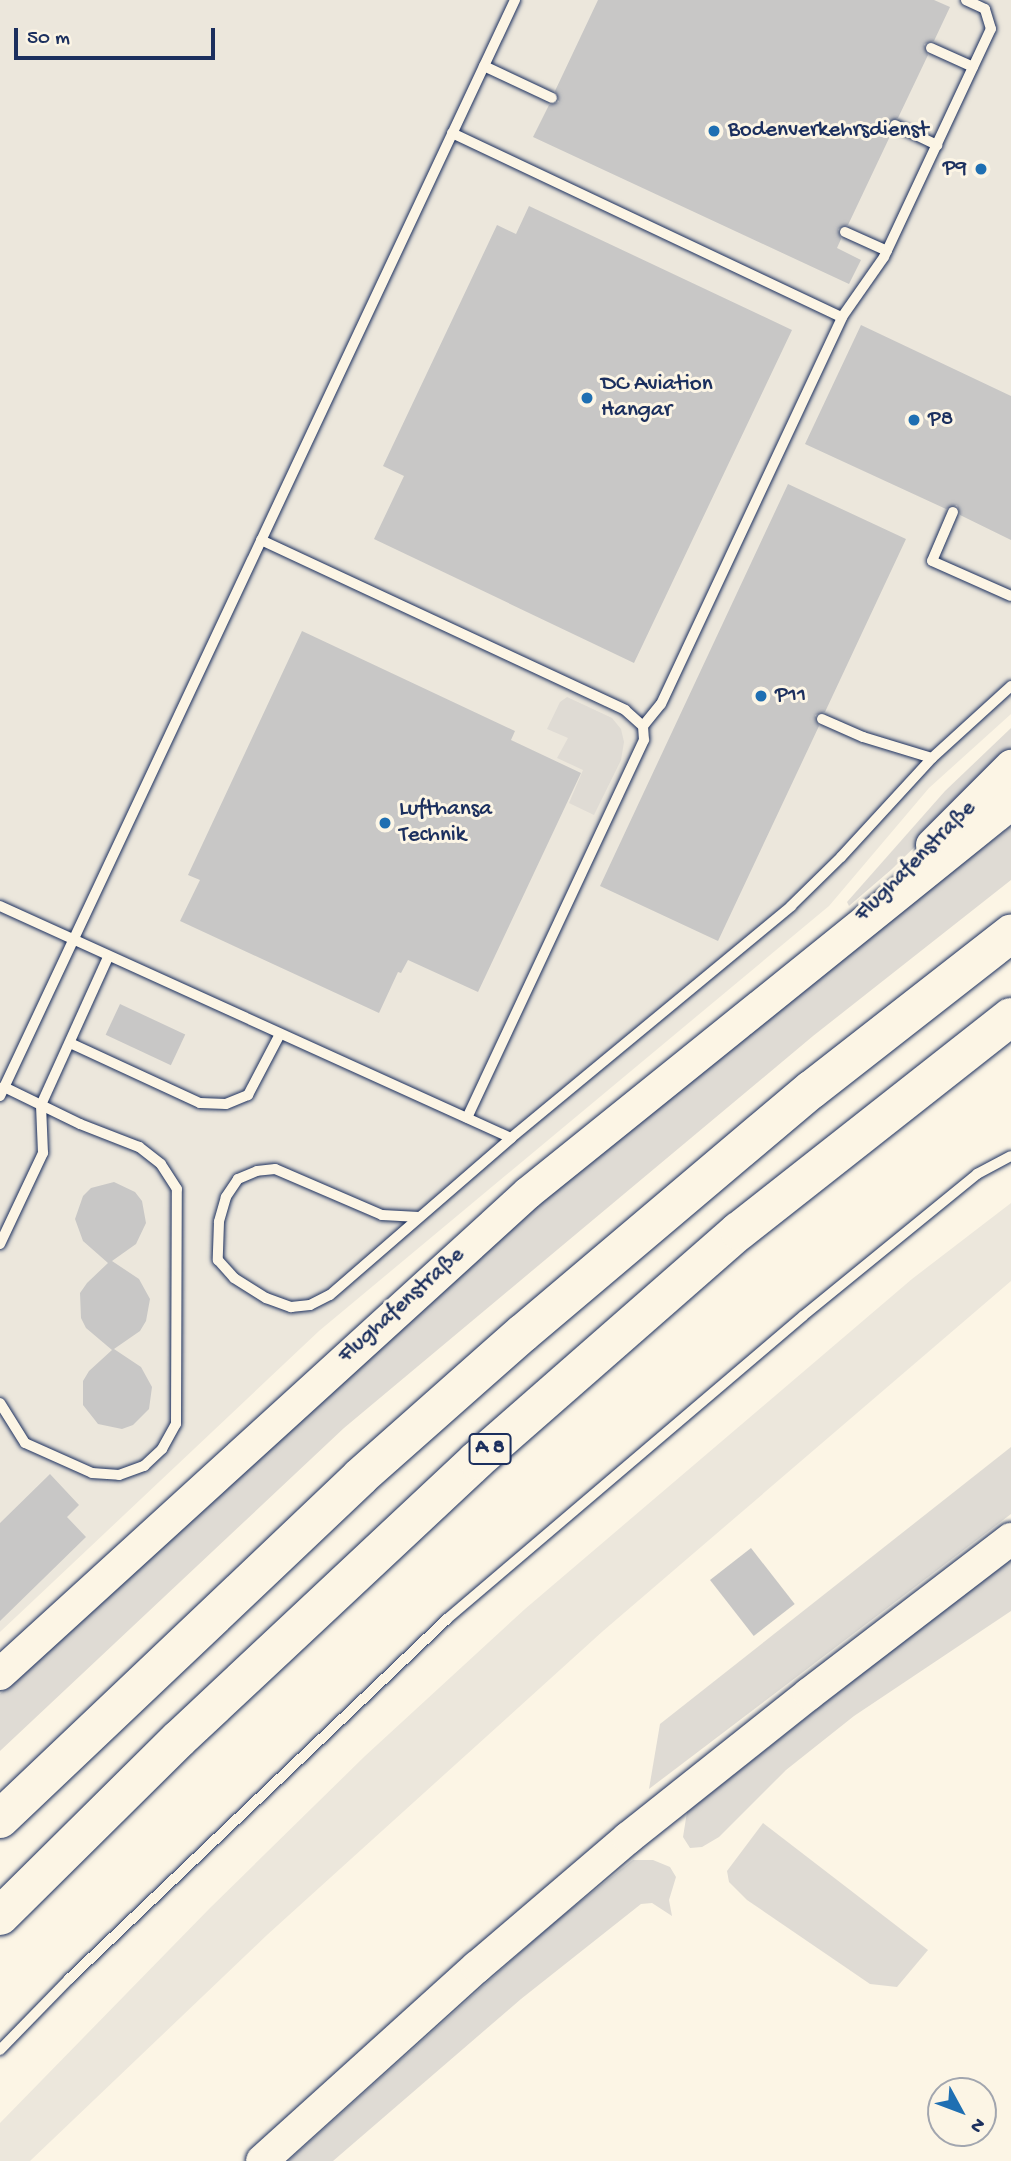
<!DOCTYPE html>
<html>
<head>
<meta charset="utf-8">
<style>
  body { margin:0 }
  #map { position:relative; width:1011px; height:2161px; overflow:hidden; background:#fcf5e5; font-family:"Gochi Hand",sans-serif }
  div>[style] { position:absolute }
  .built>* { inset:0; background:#ece7dc }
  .green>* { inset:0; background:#dfdbd4 }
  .building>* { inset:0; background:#c8c7c6; transform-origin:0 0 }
  .roads { filter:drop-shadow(0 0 2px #1b2f5e) drop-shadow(0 0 2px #1b2f5e) }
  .service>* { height:10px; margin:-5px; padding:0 5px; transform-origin:5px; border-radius:5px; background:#fcf5e5 }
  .secondary>* { height:32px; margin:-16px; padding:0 16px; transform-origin:16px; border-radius:16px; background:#fcf5e5 }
  .motorway>* { height:38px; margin:-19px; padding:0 19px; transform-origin:19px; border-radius:19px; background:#fcf5e5 }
  .dots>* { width:19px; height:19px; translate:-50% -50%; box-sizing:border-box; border:4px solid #fcf5e5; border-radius:50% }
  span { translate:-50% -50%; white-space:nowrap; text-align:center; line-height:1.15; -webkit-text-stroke:6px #fcf5e5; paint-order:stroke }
  .shield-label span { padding:2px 5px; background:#fcf5e5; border:2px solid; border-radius:5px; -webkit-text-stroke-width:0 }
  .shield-label { font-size:21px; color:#1b2f5e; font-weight:700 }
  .poi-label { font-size:23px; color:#1b2f5e }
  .left { translate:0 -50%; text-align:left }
  .right { translate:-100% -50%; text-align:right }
  .street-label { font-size:23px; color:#1b2f5e }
  .north { position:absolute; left:927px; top:2077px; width:70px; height:70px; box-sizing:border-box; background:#fcf5e5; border:2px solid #a2a6af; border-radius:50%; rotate:131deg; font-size:19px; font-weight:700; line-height:28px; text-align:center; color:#1b2f5e }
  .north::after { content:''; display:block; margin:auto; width:24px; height:32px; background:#1f6fb2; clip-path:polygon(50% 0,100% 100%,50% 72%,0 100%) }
  .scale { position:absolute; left:14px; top:28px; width:201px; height:32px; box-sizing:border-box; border:4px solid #1b2f5e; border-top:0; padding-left:9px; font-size:21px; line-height:24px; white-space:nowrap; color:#1b2f5e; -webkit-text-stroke:5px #fcf5e5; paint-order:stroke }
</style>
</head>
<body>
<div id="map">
  <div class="built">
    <i style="clip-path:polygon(0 0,1011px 0,1011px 714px,929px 788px,829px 906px,319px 1331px,0 1632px)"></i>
    <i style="clip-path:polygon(1011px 1203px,1011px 1281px,603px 1631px,267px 1935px,30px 2161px,0 2161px,0 2123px,210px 1908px,365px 1756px,525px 1609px,912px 1279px)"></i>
  </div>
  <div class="green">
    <i style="clip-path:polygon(567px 697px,612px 718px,621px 729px,624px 742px,621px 760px,594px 815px,569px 803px,583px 770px,557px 758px,568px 738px,547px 729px,560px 702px)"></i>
    <i style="clip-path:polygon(1011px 728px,1011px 753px,892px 869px,849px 906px,847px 902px,945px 791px)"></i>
    <i style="clip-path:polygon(1011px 826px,1011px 880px,813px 1036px,344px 1428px,0 1751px,0 1694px,386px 1332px,691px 1074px)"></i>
    <i style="clip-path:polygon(1011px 1447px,1011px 1514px,649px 1789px,660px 1724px)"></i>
    <i style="clip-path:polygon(1011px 1560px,1011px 1611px,854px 1716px,786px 1770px,719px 1837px,702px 1847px,690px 1848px,683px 1837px,687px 1812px,926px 1623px)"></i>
    <i style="clip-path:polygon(763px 1823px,928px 1950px,897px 1987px,870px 1984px,747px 1900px,729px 1882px,727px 1871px)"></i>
    <i style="clip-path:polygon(633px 1860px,653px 1860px,670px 1867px,676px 1877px,669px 1900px,672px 1916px,652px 1903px,641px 1904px,521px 1999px,333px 2161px,288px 2161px,552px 1924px)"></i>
  </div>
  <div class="building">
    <i style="clip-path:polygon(598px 0,934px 0,950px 7px,934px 41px,924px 44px,928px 55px,898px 118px,888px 122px,892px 132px,848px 225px,838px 229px,841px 239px,837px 248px,861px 260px,849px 284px,533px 137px,549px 105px,559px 102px,555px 91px)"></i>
    <i style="clip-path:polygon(529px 206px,792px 330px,634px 663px,374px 539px,404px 476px,383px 466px,497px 225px,516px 234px)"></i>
    <i style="clip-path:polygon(861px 325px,1011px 396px,1011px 540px,960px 515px,957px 505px,946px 509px,805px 444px)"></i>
    <i style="clip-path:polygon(788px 484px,906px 539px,825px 712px,815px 715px,819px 726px,718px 941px,600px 886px)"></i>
    <i style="clip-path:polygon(302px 631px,515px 731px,511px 740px,581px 773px,478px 992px,408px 960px,401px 973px,398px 972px,379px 1013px,180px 921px,200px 880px,188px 875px)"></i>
    <i style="left:120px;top:1004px;width:72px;height:34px;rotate:25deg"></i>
    <i style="clip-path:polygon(114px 1182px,135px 1192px,142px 1201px,146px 1223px,136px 1244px,112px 1261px,139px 1279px,150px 1299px,146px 1321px,140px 1331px,114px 1349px,141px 1367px,152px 1387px,149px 1409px,133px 1425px,122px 1429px,98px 1424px,83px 1405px,83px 1381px,89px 1371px,112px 1350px,86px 1328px,81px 1318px,80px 1293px,87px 1283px,108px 1263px,83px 1241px,75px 1219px,83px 1196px,91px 1188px)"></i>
    <i style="clip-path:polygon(50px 1474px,79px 1505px,67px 1517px,86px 1537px,0 1621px,0 1523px)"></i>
    <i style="left:751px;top:1548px;width:71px;height:52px;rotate:52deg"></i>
  </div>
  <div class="roads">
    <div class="service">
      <i style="left:931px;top:48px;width:46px;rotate:24.3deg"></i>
      <i style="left:484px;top:66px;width:75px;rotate:25.2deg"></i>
      <i style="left:895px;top:125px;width:47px;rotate:25.5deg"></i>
      <i style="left:452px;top:133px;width:431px;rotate:25.3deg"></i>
      <i style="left:845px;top:232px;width:46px;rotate:24.3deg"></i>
      <i style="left:953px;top:512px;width:53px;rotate:113.2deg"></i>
      <i style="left:932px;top:561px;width:86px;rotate:23.9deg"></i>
      <i style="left:261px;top:540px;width:402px;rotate:25deg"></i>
      <i style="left:625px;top:710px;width:24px;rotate:42deg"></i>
      <i style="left:643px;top:726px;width:14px;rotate:86deg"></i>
      <i style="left:644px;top:740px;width:417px;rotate:115.1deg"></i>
      <i style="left:822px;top:719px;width:45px;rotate:23.7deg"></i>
      <i style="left:863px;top:737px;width:72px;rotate:16.9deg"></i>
      <i style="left:643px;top:726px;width:28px;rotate:-51deg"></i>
      <i style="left:661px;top:704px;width:427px;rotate:-64.9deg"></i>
      <i style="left:842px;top:317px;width:73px;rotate:-55deg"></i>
      <i style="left:884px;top:257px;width:252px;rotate:-64.9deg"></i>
      <i style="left:991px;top:29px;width:21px;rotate:-107deg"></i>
      <i style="left:985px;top:9px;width:21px;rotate:-155deg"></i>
      <i style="left:0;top:906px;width:561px;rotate:24.42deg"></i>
      <i style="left:70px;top:1043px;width:143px;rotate:24.8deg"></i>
      <i style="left:200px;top:1103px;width:26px;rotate:2deg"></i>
      <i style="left:226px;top:1104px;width:24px;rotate:-22deg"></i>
      <i style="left:248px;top:1095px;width:69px;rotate:-62.3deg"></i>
      <i style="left:0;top:1096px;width:1211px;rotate:-64.83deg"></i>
      <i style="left:419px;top:1217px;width:37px;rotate:-177deg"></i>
      <i style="left:382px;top:1215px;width:116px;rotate:-156.7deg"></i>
      <i style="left:275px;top:1169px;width:18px;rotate:174deg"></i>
      <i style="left:257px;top:1171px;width:21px;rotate:157deg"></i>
      <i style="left:238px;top:1179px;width:22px;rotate:124deg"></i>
      <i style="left:226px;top:1197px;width:26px;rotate:106deg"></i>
      <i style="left:219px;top:1222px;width:38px;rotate:92deg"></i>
      <i style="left:218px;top:1260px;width:24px;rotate:48deg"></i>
      <i style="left:234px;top:1278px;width:38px;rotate:32deg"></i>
      <i style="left:266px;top:1298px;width:27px;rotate:20deg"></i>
      <i style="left:291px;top:1307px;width:19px;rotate:-6deg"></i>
      <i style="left:310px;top:1305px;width:22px;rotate:-27deg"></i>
      <i style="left:330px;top:1295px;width:240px;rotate:-40.9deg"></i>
      <i style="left:511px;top:1138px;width:364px;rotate:-39.6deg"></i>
      <i style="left:791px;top:906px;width:70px;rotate:-44.4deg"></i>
      <i style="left:841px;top:857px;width:134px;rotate:-47.4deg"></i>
      <i style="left:932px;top:758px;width:107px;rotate:-42.3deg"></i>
      <i style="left:0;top:1244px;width:101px;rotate:-64.7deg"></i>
      <i style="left:43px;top:1153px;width:48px;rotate:-92.4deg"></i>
      <i style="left:41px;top:1105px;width:162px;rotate:-65.6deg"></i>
      <i style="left:0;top:1403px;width:47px;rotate:58deg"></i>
      <i style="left:25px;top:1443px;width:73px;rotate:24.1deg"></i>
      <i style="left:92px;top:1473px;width:27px;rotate:4deg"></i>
      <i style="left:119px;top:1475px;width:27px;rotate:-20deg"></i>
      <i style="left:144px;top:1466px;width:25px;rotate:-43deg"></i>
      <i style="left:162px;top:1449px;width:29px;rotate:-61deg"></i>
      <i style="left:176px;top:1424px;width:235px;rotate:-89.8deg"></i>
      <i style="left:177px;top:1189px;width:30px;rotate:-123deg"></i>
      <i style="left:161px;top:1164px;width:28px;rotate:-142deg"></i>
      <i style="left:139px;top:1147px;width:63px;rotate:-158.7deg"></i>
      <i style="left:80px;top:1124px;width:85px;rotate:-154deg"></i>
      <i style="left:0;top:2050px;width:99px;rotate:-45.8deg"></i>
      <i style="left:69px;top:1979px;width:522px;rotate:-43.6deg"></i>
      <i style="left:447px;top:1619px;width:467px;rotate:-40.4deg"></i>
      <i style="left:803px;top:1316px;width:225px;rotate:-39.2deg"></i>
      <i style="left:977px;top:1174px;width:38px;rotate:-28deg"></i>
    </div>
    <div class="secondary">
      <i style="left:932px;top:845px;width:112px;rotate:-45deg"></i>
      <i style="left:0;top:1674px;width:714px;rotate:-42.33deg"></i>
      <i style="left:528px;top:1193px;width:620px;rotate:-38.85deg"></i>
      <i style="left:262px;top:2161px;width:290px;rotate:-42.1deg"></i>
      <i style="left:477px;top:1967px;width:199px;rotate:-40.5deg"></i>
      <i style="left:628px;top:1838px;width:231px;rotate:-38.5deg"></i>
      <i style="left:809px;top:1694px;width:255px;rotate:-37.5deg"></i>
    </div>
    <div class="motorway">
      <i style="left:0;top:1819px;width:497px;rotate:-43.5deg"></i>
      <i style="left:360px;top:1477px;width:217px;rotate:-41.5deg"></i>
      <i style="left:523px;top:1333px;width:377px;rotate:-40.2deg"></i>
      <i style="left:811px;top:1090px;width:254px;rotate:-38deg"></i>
      <i style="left:0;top:1916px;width:252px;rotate:-44.7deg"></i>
      <i style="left:179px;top:1739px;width:408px;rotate:-43.1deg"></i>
      <i style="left:477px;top:1460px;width:348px;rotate:-41.2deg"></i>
      <i style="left:739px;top:1231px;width:346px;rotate:-38.2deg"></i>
    </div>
  </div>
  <div class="dots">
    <i style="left:714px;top:131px;background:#1f6fb2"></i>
    <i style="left:981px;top:169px;background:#1f6fb2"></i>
    <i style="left:587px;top:398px;background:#1f6fb2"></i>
    <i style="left:914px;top:420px;background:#1f6fb2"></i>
    <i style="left:761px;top:696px;background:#1f6fb2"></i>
    <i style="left:385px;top:823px;background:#1f6fb2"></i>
  </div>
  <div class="shield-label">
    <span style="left:490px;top:1449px">A 8</span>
  </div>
  <div class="poi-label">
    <span class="left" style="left:728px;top:131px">Bodenverkehrsdienst</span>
    <span class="right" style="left:967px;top:169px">P9</span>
    <span class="left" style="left:601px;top:398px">DC Aviation<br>Hangar</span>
    <span class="left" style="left:928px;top:420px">P8</span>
    <span class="left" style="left:775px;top:696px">P11</span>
    <span class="left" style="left:399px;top:823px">Lufthansa<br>Technik</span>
  </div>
  <div class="street-label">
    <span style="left:916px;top:862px;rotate:-45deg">Flughafenstraße</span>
    <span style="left:402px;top:1306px;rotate:-42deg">Flughafenstraße</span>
  </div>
  <div class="north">N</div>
  <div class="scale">50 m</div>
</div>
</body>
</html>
